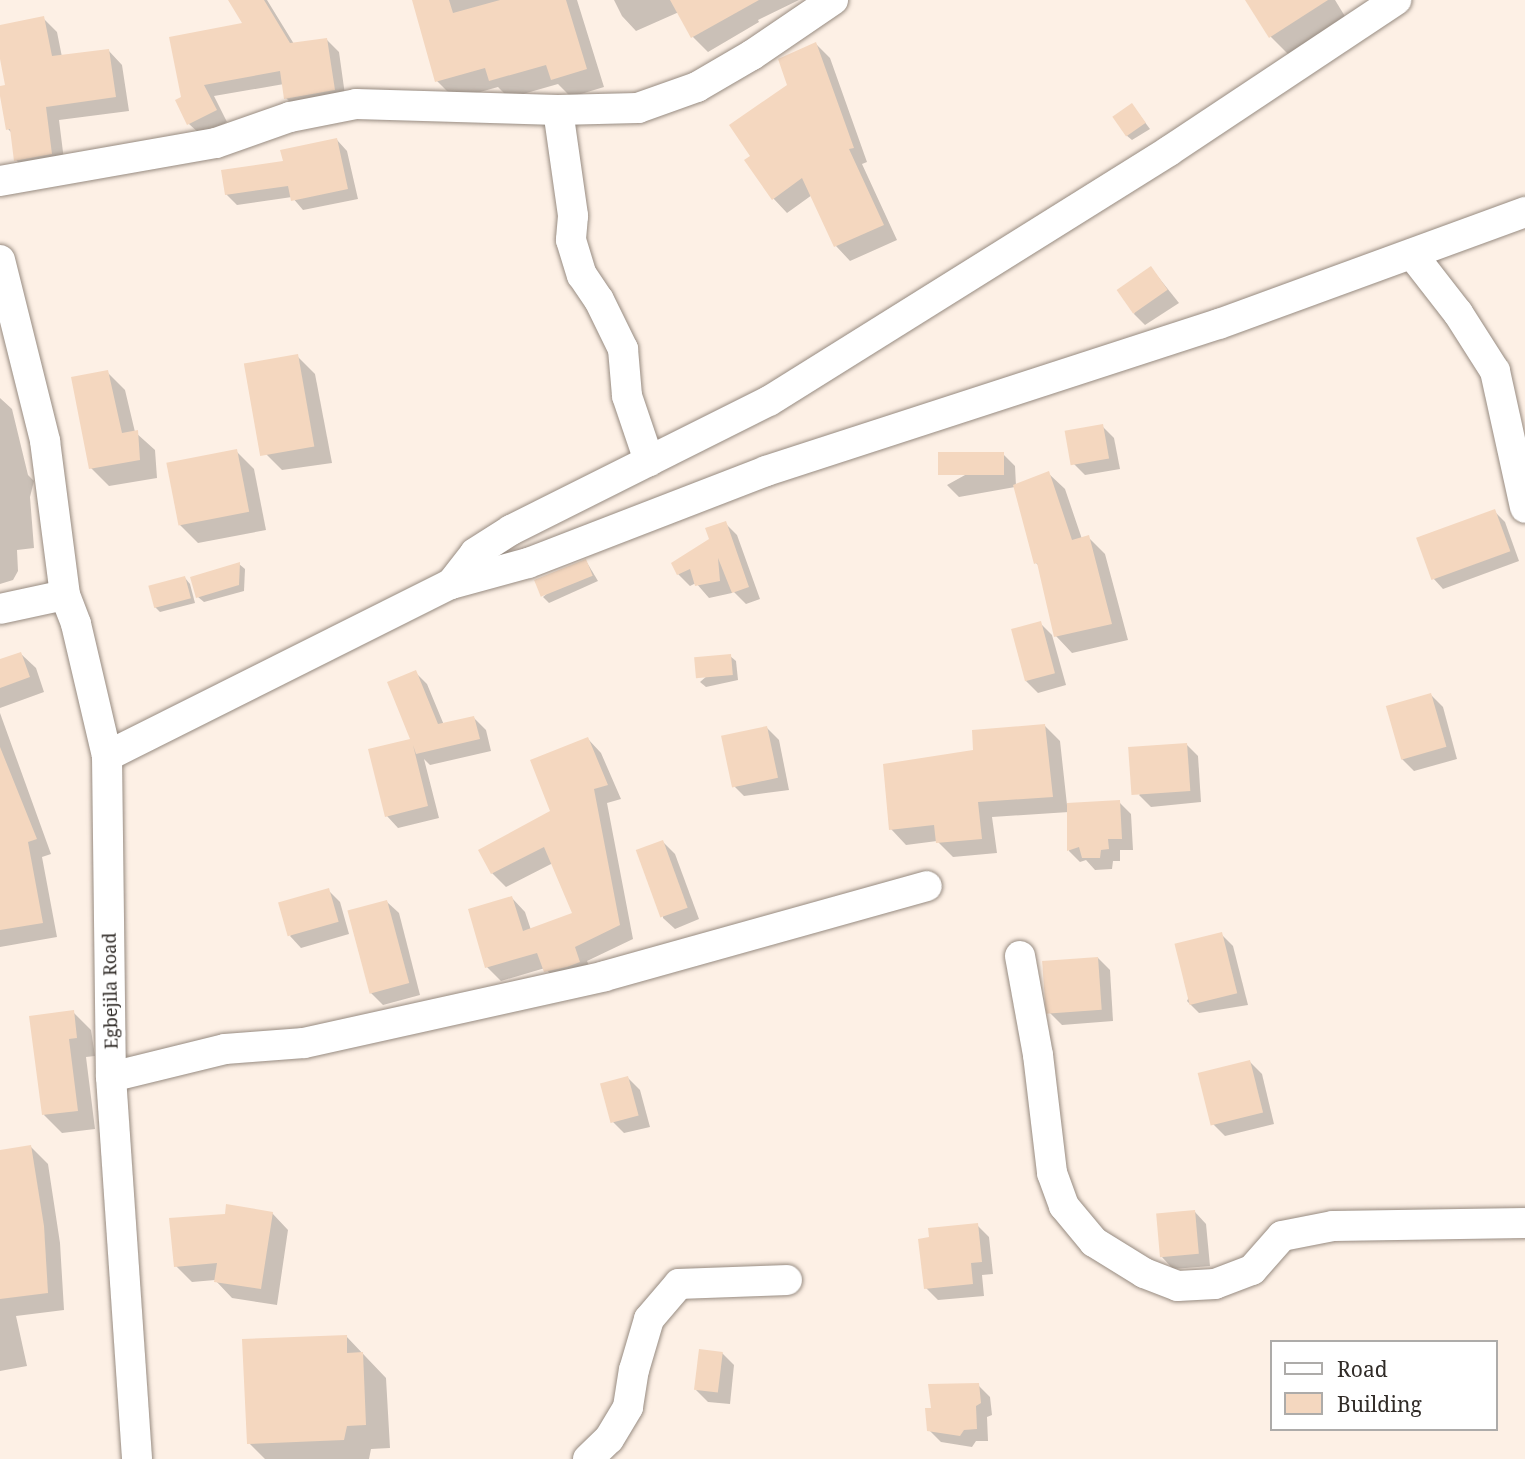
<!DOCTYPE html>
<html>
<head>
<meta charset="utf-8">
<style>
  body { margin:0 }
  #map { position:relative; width:1525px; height:1459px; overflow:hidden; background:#fdf0e5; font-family:"Noto Serif",serif }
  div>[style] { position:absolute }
  .shadow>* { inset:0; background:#0003 }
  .building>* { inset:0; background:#f4d7bf; transform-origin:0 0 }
  .roads { filter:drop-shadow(0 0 2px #978b81) drop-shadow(0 0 2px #978b81) }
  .minor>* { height:30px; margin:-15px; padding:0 15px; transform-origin:15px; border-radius:15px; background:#fff }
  span { translate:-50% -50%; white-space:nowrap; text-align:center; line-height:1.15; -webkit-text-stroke:7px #fff; paint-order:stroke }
  .street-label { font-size:18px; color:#312c28 }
  .legend { position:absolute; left:1270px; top:1340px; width:228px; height:91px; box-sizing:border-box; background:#fff; border:2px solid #adaba9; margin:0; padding:9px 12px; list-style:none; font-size:21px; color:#312c28 }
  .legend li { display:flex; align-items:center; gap:14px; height:35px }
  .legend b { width:35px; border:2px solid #adaba9 }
</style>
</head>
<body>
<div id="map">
  <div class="shadow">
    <i style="clip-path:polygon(230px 0,267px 0,294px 44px,327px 40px,339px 52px,346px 102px,298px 110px,286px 98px,284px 84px,214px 96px,227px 122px,201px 135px,189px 124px,183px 98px,245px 25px)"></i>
    <i style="clip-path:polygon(414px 0,577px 0,604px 87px,571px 97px,558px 84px,509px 98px,498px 87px,455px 99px,437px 81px)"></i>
    <i style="clip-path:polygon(614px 0,799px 0,758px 20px,759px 22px,708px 52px,693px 37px,679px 12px,636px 31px,622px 16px)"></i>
    <i style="clip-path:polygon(1247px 0,1335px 0,1346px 18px,1289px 55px,1271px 37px)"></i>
    <i style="clip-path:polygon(43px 18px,57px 32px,62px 57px,108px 50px,122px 65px,129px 111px,59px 120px,65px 168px,30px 174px,16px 160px,13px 134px,8px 129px,7px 87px,0 50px,0 27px)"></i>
    <i style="clip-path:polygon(816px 44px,830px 58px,867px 162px,862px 164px,897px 240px,850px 261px,836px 246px,812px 195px,787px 213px,773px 198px,753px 157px)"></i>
    <i style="clip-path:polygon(1132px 105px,1150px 129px,1132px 140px,1126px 135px)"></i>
    <i style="clip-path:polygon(337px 140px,347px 151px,358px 199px,303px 210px,292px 197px,237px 205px,226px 194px,285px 163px)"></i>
    <i style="clip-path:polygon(1151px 268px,1179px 303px,1145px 325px,1134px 314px)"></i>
    <i style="clip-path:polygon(297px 356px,315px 374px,332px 463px,282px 470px,264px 452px)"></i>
    <i style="clip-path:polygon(107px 372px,125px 390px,135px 432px,155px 450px,157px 478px,109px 486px,91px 468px)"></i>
    <i style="clip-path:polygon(0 398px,12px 409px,28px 475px,34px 481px,30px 497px,34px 548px,17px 550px,18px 571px,13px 580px,0 584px)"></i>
    <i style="clip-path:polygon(1102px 426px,1114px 438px,1120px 469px,1085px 475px,1073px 463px)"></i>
    <i style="clip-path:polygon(236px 451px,254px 469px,266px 530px,198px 543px,180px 525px)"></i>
    <i style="clip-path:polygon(1003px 454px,1015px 466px,1016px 486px,1048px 473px,1065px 489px,1082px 539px,1088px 537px,1105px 554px,1128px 640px,1072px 653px,1056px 636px,1040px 567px,1036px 563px,1015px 487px,959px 497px,947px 485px)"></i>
    <i style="clip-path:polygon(1494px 511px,1505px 522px,1519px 561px,1443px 589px,1433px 578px)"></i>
    <i style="clip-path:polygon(725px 523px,737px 535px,760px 599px,746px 604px,732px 590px,732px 593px,709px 598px,696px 583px,690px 586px,678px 574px)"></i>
    <i style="clip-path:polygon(586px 561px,598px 581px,549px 603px,543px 597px)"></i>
    <i style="clip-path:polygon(239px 564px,245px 569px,244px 591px,204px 602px,198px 597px)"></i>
    <i style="clip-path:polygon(185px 578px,190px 584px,195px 603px,160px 612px,155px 607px)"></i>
    <i style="clip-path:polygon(1040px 623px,1052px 635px,1066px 685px,1038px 693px,1026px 681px)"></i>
    <i style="clip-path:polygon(21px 654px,36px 668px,44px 692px,0 708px,0 661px)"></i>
    <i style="clip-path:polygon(730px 656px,736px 661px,738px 680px,706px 687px,700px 682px)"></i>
    <i style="clip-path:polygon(415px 672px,427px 684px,444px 725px,474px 718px,486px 730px,491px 751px,430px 765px,424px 759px,439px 818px,398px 828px,387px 816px,413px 740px)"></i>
    <i style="clip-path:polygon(1431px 695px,1443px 707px,1457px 759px,1414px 771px,1402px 759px)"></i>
    <i style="clip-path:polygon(0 713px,51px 854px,42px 857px,57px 937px,0 947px)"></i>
    <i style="clip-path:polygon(1045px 726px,1060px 741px,1067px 805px,1119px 802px,1131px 814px,1133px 850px,1120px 850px,1120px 861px,1113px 861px,1112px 869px,1095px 870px,1086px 860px,1080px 862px,1069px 851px,1069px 812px,992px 817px,997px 853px,953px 857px,937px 841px,906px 845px,891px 829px,975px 751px)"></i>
    <i style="clip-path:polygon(767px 728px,779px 740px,789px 790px,744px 796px,732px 784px)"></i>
    <i style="clip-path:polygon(588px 739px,601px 753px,621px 799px,607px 803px,633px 939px,587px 961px,593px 975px,559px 984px,545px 968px,501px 981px,487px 967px,512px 898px,525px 912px,531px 930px,575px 914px,553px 863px,506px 887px,492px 873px,552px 811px)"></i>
    <i style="clip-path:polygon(1187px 745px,1198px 756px,1201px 802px,1151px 807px,1139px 795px)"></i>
    <i style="clip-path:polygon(663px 842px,675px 854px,699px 919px,675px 929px,663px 918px)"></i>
    <i style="clip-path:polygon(328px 890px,340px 902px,349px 934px,301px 948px,290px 936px)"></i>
    <i style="clip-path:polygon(387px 902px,399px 913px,420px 995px,383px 1005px,371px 993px)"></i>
    <i style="clip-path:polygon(1221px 934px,1233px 946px,1248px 1005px,1199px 1013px,1187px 1001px)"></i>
    <i style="clip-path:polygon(1098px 958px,1110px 970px,1113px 1021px,1062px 1025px,1050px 1013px)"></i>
    <i style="clip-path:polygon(73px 1012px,91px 1030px,95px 1056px,86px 1057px,95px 1129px,62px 1133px,44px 1115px)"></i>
    <i style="clip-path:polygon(1250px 1062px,1262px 1074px,1274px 1124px,1225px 1136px,1213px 1124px)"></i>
    <i style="clip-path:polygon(628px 1078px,640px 1090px,650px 1127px,624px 1133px,612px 1121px)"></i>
    <i style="clip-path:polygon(31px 1147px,48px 1164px,60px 1243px,64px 1310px,16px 1316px,27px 1366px,0 1371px,0 1152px)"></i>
    <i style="clip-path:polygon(1195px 1212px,1206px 1224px,1210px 1266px,1173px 1269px,1162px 1257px)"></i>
    <i style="clip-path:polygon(272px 1213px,288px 1230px,277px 1305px,232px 1298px,215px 1280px,192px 1282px,176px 1266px)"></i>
    <i style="clip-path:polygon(977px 1225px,989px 1237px,993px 1274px,982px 1275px,984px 1296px,938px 1300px,926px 1288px)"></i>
    <i style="clip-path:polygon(346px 1336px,386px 1378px,390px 1448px,371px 1449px,369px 1459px,265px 1459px,249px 1443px)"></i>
    <i style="clip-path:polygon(722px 1353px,734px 1365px,730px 1404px,708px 1402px,696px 1390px)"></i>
    <i style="clip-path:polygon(978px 1385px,990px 1397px,992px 1415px,987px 1417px,988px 1441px,976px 1441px,972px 1447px,941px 1442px,929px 1430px,933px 1409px)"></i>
  </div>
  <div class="building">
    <i style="clip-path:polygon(228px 0,264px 0,290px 43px,327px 38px,335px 90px,284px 99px,280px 71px,204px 85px,217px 110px,187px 125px,175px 100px,181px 97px,169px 37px,242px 23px)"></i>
    <i style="clip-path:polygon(412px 0,449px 0,453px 13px,500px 0,566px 0,587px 69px,551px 80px,546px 65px,489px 81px,485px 68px,435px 82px)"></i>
    <i style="clip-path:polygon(670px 0,759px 0,691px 38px)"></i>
    <i style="clip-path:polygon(1245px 0,1328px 0,1269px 38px)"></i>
    <i style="clip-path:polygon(44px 16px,52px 56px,109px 49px,116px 97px,46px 107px,52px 154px,14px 161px,10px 129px,6px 130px,0 96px,0 86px,5px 85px,0 59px,0 25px)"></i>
    <i style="clip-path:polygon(816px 42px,854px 148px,849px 149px,884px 225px,834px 247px,802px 178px,772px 200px,744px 160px,750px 156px,729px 125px,787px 85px,778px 59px)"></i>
    <i style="left:1132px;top:103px;width:24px;height:24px;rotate:55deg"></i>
    <i style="clip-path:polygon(337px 138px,348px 189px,291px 201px,288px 186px,225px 195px,221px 170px,283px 161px,280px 150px)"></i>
    <i style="left:1151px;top:266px;width:29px;height:42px;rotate:55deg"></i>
    <i style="left:298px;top:354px;width:94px;height:55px;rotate:80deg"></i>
    <i style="clip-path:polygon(108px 370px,122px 433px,138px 430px,140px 460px,89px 469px,71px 377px)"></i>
    <i style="left:1103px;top:424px;width:35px;height:39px;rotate:80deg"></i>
    <i style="left:237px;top:449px;width:64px;height:72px;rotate:79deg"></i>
    <i style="left:1004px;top:452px;width:23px;height:66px;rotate:90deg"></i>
    <i style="clip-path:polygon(1049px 471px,1072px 540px,1089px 535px,1112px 624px,1054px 637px,1037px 563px,1034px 564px,1013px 485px)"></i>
    <i style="left:1495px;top:509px;width:45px;height:84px;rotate:70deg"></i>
    <i style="clip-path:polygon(726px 521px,749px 587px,732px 593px,718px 558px,720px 581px,695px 586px,690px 569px,677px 575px,671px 563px,709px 539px,705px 528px)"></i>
    <i style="left:586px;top:559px;width:18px;height:56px;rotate:68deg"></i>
    <i style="clip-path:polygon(240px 562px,239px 585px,196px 598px,190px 577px)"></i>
    <i style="left:185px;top:576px;width:23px;height:38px;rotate:75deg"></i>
    <i style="left:1041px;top:621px;width:54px;height:31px;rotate:75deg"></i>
    <i style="clip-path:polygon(21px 652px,30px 677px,0 688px,0 659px)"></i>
    <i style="left:731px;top:654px;width:21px;height:37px;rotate:85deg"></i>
    <i style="clip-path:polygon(416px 670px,438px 724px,474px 716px,480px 739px,416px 754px,413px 745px,428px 806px,385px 817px,368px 749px,410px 739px,387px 682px)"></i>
    <i style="left:1431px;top:693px;width:56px;height:47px;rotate:74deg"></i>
    <i style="clip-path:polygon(1045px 724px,1053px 797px,978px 802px,982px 839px,936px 843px,934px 825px,889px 830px,883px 764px,973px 750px,972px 730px)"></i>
    <i style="left:767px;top:726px;width:53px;height:47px;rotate:78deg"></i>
    <i style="clip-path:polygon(588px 737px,608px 785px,594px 789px,620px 925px,575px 947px,580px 962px,567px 967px,544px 972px,537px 953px,485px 968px,468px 909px,512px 896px,523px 931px,572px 913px,544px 847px,491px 874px,478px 850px,550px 811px,530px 760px)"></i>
    <i style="left:1187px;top:743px;width:48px;height:59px;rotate:86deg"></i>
    <i style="clip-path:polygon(0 747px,37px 839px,28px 842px,43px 923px,0 930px)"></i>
    <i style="clip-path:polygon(1120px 800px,1122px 839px,1108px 839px,1109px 849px,1101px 850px,1100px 858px,1082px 858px,1079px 847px,1067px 851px,1067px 803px)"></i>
    <i style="left:663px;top:840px;width:72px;height:29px;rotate:70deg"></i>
    <i style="left:329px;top:888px;width:35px;height:53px;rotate:74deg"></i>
    <i style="left:387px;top:900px;width:86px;height:41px;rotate:75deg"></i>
    <i style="left:1222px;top:932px;width:63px;height:49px;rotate:76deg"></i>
    <i style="left:1098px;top:957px;width:53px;height:56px;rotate:86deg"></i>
    <i style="clip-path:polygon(74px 1010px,77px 1038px,69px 1039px,78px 1111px,42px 1115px,29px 1016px)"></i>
    <i style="left:1250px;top:1060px;width:54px;height:54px;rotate:76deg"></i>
    <i style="left:628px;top:1076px;width:41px;height:29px;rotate:75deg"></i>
    <i style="clip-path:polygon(31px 1145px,44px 1226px,48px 1293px,0 1299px,0 1150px)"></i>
    <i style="clip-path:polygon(226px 1204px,273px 1212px,261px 1289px,214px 1282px,217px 1263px,174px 1267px,169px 1218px,225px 1214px)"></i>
    <i style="left:1195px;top:1210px;width:44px;height:39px;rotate:85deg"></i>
    <i style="clip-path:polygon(978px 1223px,982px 1262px,971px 1263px,973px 1284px,924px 1289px,918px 1239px,929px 1237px,928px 1228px)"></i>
    <i style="clip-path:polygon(347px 1335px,347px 1353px,363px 1352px,366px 1425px,347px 1426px,344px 1440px,247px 1444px,242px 1339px)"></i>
    <i style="left:699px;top:1349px;width:24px;height:41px;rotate:7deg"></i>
    <i style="clip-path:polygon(979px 1383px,981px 1403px,976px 1406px,977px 1429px,964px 1430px,960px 1436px,927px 1431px,925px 1408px,931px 1408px,928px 1384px)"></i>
  </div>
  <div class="roads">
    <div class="minor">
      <i style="left:558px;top:110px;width:107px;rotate:81.9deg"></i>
      <i style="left:573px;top:216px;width:24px;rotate:95deg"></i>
      <i style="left:571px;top:240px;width:37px;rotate:73deg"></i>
      <i style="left:582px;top:275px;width:30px;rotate:56deg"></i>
      <i style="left:599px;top:300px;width:55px;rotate:63.9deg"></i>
      <i style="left:623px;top:349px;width:47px;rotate:85.1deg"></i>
      <i style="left:627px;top:396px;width:69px;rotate:71.3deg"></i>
      <i style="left:0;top:181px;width:219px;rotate:-10deg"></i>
      <i style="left:216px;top:143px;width:78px;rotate:-19.4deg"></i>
      <i style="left:290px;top:117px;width:67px;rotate:-11.1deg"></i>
      <i style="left:356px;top:104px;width:202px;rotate:1.7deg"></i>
      <i style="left:558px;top:110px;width:80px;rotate:-1.4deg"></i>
      <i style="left:638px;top:108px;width:63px;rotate:-19.6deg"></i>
      <i style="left:697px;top:87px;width:64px;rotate:-30.2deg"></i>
      <i style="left:752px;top:55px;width:98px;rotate:-34.2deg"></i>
      <i style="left:1412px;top:254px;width:75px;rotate:52.1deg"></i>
      <i style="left:1458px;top:313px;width:69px;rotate:57.5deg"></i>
      <i style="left:1495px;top:371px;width:140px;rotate:77.6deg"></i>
      <i style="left:0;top:260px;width:187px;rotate:76deg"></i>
      <i style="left:45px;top:441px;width:155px;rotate:82.6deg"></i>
      <i style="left:65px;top:595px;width:31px;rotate:69deg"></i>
      <i style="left:76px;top:624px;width:136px;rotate:76.8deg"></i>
      <i style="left:107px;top:756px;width:321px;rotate:89.3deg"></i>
      <i style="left:111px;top:1077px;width:383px;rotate:86.1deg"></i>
      <i style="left:451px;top:584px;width:80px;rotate:-15.3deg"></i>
      <i style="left:528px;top:563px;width:255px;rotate:-21.1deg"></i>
      <i style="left:766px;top:471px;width:476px;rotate:-18deg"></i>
      <i style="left:1219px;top:324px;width:326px;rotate:-20.1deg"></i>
      <i style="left:0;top:609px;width:66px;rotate:-12.2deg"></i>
      <i style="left:107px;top:756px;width:385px;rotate:-26.6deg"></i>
      <i style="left:451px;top:584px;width:39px;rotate:-52deg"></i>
      <i style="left:475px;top:553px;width:43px;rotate:-32.6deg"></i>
      <i style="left:511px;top:530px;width:288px;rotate:-26.6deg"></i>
      <i style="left:769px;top:401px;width:472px;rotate:-32deg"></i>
      <i style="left:1169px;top:151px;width:273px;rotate:-33.6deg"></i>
      <i style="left:1020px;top:956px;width:101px;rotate:79.7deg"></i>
      <i style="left:1038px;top:1055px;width:119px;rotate:83.2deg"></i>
      <i style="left:1052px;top:1173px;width:35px;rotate:70deg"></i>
      <i style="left:1064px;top:1206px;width:47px;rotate:50.2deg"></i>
      <i style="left:1094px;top:1242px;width:59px;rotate:31.8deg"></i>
      <i style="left:1144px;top:1273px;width:36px;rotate:21deg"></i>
      <i style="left:1178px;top:1286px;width:37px;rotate:-3deg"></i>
      <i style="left:1215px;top:1284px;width:40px;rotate:-21deg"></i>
      <i style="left:1252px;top:1270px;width:45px;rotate:-48.6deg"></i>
      <i style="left:1282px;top:1236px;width:52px;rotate:-11.1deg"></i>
      <i style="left:1333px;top:1226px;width:192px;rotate:-0.9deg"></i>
      <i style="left:111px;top:1077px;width:117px;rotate:-13.8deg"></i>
      <i style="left:225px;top:1049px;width:79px;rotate:-4.3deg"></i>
      <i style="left:304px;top:1043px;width:308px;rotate:-12.5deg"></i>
      <i style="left:605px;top:976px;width:334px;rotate:-15.6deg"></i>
      <i style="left:588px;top:1459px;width:29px;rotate:-44deg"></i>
      <i style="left:609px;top:1439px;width:37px;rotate:-59deg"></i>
      <i style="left:628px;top:1407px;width:37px;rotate:-81deg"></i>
      <i style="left:634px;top:1370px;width:53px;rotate:-73.6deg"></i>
      <i style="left:649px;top:1319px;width:46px;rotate:-49.4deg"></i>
      <i style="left:679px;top:1284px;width:108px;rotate:-2.1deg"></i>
    </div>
  </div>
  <div class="street-label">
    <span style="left:110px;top:991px;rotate:-91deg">Egbejila Road</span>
  </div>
  <ul class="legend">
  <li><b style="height:9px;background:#fff"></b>Road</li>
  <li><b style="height:19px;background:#f4d7bf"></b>Building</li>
  </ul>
</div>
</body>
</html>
